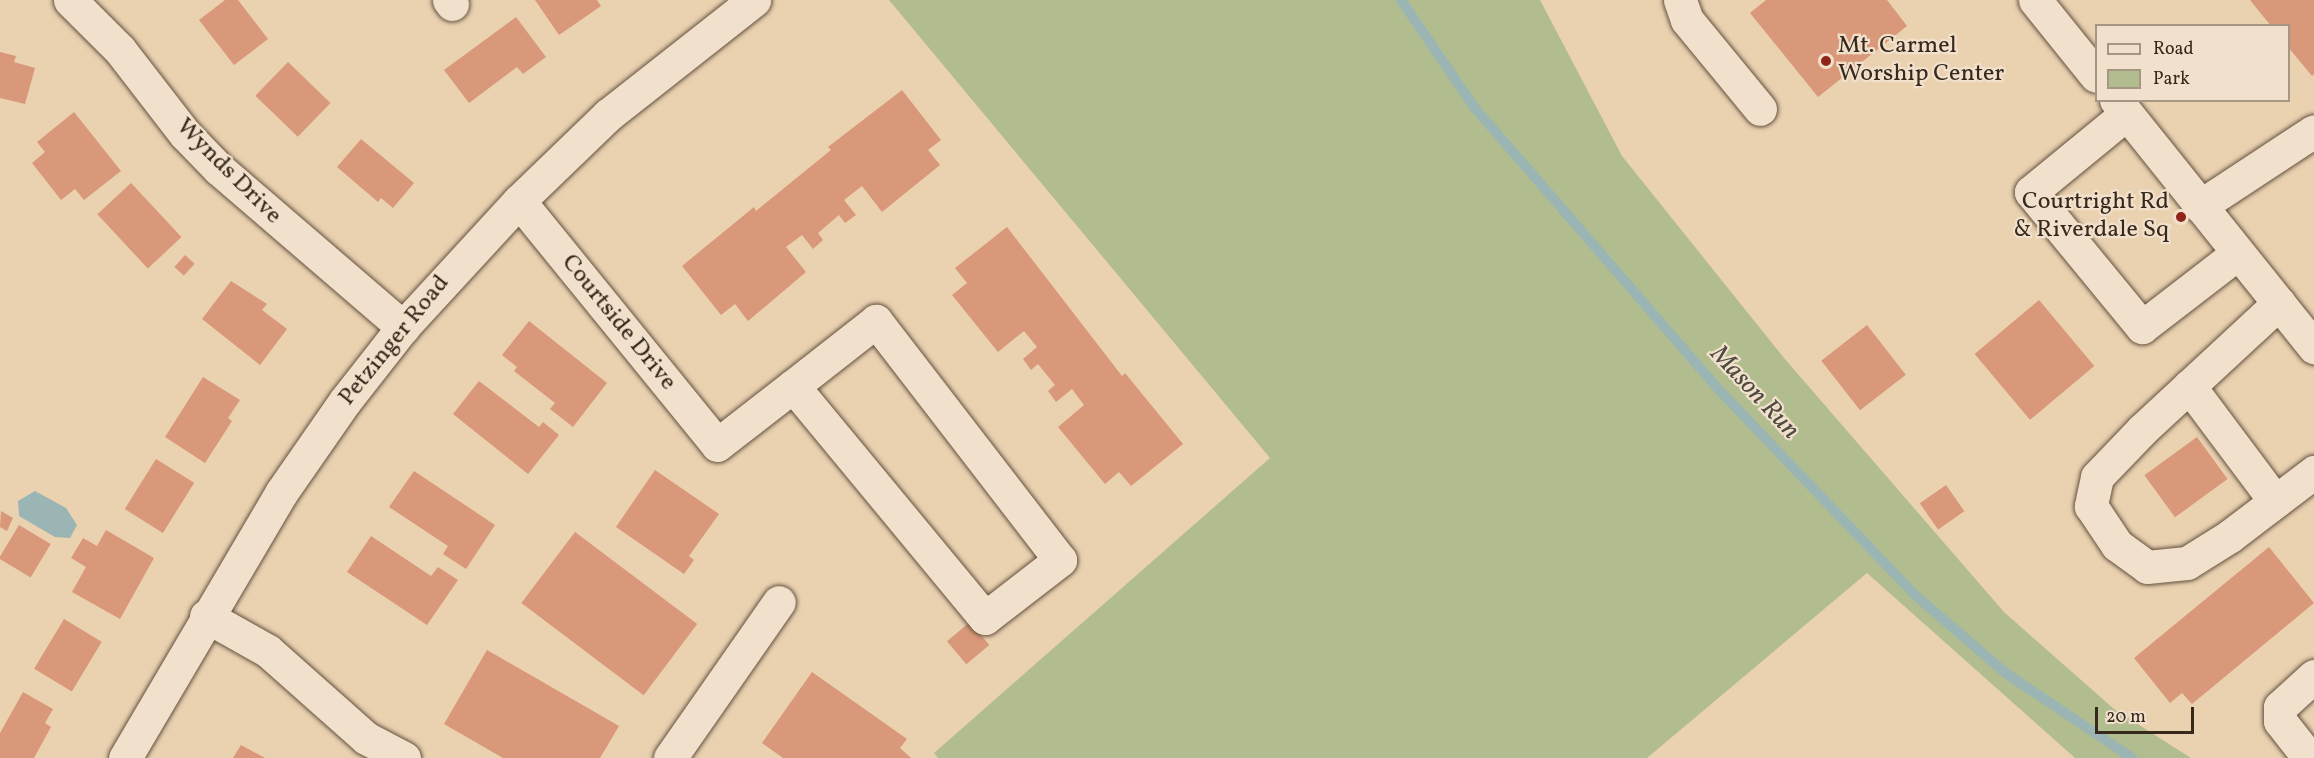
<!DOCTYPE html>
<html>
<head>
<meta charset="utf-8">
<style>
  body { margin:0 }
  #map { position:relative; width:2314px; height:758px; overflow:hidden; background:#ead1b0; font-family:Vollkorn,serif }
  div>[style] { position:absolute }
  .green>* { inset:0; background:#b2bd8f }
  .water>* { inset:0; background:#9ab5b4 }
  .stream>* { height:10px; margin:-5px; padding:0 5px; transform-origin:5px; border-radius:5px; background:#9ab5b4 }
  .building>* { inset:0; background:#d99879; transform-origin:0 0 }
  .roads { filter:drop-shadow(0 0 2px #635240) drop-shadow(0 0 2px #635240) }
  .minor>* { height:33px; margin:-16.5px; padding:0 16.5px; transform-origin:16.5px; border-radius:16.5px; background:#f1e1cc }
  .dots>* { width:16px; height:16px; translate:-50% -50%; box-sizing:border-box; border:3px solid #f1e1cc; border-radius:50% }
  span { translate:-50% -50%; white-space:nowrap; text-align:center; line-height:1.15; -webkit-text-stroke:4.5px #f1e1cc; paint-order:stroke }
  .poi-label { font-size:24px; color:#36281b }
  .left { translate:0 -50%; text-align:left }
  .right { translate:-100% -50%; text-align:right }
  .street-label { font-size:24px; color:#36281b }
  .water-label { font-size:26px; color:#4f4b41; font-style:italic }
  .legend { position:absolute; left:2095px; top:24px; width:195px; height:78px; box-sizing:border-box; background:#f1e1cc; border:2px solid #a69785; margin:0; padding:8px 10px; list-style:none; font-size:18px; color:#36281b }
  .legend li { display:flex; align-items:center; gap:12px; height:30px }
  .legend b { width:30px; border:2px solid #a69785 }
  .scale { position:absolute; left:2095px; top:707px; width:99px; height:27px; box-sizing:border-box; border:3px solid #36281b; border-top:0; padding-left:8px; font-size:18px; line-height:21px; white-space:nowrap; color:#36281b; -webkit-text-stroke:4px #f1e1cc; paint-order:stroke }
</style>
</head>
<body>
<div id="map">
  <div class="green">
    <i style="clip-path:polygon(889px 0,1540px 0,1622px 156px,1784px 358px,2004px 612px,2114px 709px,2191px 758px,2075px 758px,1867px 573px,1647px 758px,938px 758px,934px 753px,1270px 458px)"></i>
  </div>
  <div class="water">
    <i style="clip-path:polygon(35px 491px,66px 508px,77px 525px,70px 538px,55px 537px,19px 516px,18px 501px)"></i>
  </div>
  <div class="stream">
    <i style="left:1401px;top:0;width:130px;rotate:55.7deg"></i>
    <i style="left:1474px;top:107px;width:377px;rotate:49.1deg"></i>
    <i style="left:1721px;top:392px;width:281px;rotate:46.3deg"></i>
    <i style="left:1915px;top:595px;width:121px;rotate:40.7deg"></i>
    <i style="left:2007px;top:674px;width:151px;rotate:33.9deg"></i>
  </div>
  <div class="building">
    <i style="clip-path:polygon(225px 0,238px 0,268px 39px,234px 65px,199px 20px)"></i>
    <i style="clip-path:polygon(535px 0,597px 0,601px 6px,559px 35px)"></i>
    <i style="clip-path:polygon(1766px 0,1887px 0,1907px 26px,1818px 97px,1750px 13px)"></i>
    <i style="clip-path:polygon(2250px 0,2314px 0,2314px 74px,2312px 76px,2288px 47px,2288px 26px,2271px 26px)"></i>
    <i style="clip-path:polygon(516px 17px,546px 57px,523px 74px,517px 67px,469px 103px,444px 70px)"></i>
    <i style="clip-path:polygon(0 52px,16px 56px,14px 62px,35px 68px,25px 104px,0 98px)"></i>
    <i style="left:288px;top:62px;width:59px;height:47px;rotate:44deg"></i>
    <i style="clip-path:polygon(902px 90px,941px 140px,928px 150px,940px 165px,882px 212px,862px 186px,844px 200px,856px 215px,845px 223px,839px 215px,818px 233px,823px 240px,813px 249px,802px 235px,786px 247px,806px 272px,748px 321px,735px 304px,721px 315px,682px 266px,754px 207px,756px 211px,831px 150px,828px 147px)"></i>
    <i style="clip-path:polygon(74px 112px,121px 171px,84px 200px,75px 189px,61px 200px,32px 163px,45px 152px,37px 142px)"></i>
    <i style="clip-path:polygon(361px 139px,414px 183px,393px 208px,381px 198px,378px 202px,337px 167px)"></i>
    <i style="left:131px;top:183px;width:74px;height:46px;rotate:47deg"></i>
    <i style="clip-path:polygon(1007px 227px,1122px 376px,1125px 373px,1183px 444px,1131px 486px,1119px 472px,1105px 484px,1058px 427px,1084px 405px,1072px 389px,1056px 402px,1048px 391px,1055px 385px,1038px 364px,1031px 370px,1023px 359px,1037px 347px,1024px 331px,998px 352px,952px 295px,967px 283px,955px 268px)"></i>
    <i style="left:185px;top:255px;width:13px;height:16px;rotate:42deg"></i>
    <i style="clip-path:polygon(231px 281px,267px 304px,262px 310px,287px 329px,260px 365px,202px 319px)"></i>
    <i style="left:2039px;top:300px;width:86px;height:84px;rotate:50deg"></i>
    <i style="clip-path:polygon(529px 321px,607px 383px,573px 427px,550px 409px,555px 403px,514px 371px,517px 367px,502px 355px)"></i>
    <i style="left:1867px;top:325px;width:63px;height:58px;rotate:52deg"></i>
    <i style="clip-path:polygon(203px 377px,240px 400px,228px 418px,232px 421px,205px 463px,165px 437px)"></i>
    <i style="clip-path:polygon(479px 381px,539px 427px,543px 422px,559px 435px,528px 474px,453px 414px)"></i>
    <i style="left:2197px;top:437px;width:52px;height:65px;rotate:54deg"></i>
    <i style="left:156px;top:459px;width:45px;height:59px;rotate:32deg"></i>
    <i style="clip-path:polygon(655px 470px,719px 514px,689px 556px,694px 560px,684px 574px,616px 527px)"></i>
    <i style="clip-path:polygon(414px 471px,495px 525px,466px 569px,443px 554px,448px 546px,389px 507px)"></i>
    <i style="left:1946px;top:485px;width:32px;height:32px;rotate:55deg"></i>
    <i style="clip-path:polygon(1px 511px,13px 518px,7px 531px,0 527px)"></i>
    <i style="left:19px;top:525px;width:37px;height:39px;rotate:31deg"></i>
    <i style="clip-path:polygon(106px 530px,154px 558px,120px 619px,72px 592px,86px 567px,71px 558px,83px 538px,97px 546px)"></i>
    <i style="left:575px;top:532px;width:153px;height:89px;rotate:37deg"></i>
    <i style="clip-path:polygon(371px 536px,431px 576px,438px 567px,458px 580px,427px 625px,347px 572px)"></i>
    <i style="clip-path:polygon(2269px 547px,2314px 603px,2192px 704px,2182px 693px,2170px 703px,2134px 658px)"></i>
    <i style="left:64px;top:619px;width:44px;height:58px;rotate:31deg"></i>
    <i style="left:970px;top:622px;width:30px;height:30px;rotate:50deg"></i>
    <i style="clip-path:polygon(487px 650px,619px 726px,600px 758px,503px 758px,444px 724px)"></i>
    <i style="clip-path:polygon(812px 672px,907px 739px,900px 748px,911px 758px,783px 758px,762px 743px)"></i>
    <i style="clip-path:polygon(23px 692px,53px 709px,45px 723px,51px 727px,34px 758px,0 758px,0 733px)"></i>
    <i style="clip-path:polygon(241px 745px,265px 758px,233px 758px)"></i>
  </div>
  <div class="roads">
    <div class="minor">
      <i style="left:70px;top:0;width:71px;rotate:45deg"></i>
      <i style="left:120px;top:50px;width:106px;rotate:52.3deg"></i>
      <i style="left:185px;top:134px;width:49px;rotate:45.8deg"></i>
      <i style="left:219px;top:169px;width:243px;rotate:40.7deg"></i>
      <i style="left:449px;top:0;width:5px;rotate:53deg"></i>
      <i style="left:1680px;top:0;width:21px;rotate:71deg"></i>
      <i style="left:1687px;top:20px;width:115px;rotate:50.6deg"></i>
      <i style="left:2035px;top:0;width:97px;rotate:51.2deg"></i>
      <i style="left:2116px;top:100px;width:317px;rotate:51.3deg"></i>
      <i style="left:2126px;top:114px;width:123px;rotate:140.6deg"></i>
      <i style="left:2031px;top:192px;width:175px;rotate:50.6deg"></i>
      <i style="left:2142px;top:327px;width:121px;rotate:-37.6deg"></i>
      <i style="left:519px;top:201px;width:314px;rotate:50.9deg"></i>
      <i style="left:717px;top:445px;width:96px;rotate:-37.8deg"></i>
      <i style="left:793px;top:386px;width:301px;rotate:50.4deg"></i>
      <i style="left:985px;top:618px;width:95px;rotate:-37.7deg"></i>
      <i style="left:1060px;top:560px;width:302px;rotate:-127.6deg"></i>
      <i style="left:876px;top:321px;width:105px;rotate:141.9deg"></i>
      <i style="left:2200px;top:206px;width:136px;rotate:-33.3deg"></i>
      <i style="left:2279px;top:303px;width:187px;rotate:137.2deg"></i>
      <i style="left:2142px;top:430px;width:65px;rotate:133.8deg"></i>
      <i style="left:2097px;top:477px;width:30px;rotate:102deg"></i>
      <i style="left:2091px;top:506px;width:47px;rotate:56.3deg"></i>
      <i style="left:2117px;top:545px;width:37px;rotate:36deg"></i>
      <i style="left:2147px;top:567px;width:40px;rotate:-5.7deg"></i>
      <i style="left:2187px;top:563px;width:51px;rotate:-32.1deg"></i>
      <i style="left:2230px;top:536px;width:106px;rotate:-37.3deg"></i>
      <i style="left:2189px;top:386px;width:144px;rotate:53.2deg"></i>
      <i style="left:206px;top:616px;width:71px;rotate:29.4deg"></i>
      <i style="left:268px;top:651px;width:131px;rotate:41.6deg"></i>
      <i style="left:366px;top:738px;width:43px;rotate:27.8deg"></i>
      <i style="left:125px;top:758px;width:308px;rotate:-59.5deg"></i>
      <i style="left:281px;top:493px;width:112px;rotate:-55.2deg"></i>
      <i style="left:345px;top:401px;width:94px;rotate:-51.9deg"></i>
      <i style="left:403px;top:327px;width:171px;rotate:-47.4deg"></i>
      <i style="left:519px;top:201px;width:124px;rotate:-44deg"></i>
      <i style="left:608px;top:115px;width:186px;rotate:-38.2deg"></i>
      <i style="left:670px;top:758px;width:190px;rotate:-55.1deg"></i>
      <i style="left:2309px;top:758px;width:47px;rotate:-128.1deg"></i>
      <i style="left:2280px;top:721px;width:14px;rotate:-90deg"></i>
      <i style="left:2280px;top:707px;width:46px;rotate:-42.4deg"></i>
    </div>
  </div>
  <div class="dots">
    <i style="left:1826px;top:61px;background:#8f2418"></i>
    <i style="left:2181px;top:217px;background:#8f2418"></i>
  </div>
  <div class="poi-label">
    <span class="left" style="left:1838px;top:61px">Mt. Carmel<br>Worship Center</span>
    <span class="right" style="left:2169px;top:217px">Courtright Rd<br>&amp; Riverdale Sq</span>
  </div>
  <div class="street-label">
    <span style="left:228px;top:172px;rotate:45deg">Wynds Drive</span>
    <span style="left:618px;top:323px;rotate:51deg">Courtside Drive</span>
    <span style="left:395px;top:341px;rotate:-51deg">Petzinger Road</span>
  </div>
  <div class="water-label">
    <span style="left:1754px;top:393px;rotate:47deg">Mason Run</span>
  </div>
  <ul class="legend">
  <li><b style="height:8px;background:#f1e1cc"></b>Road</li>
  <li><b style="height:16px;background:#b2bd8f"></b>Park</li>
  </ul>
  <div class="scale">20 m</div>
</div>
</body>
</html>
